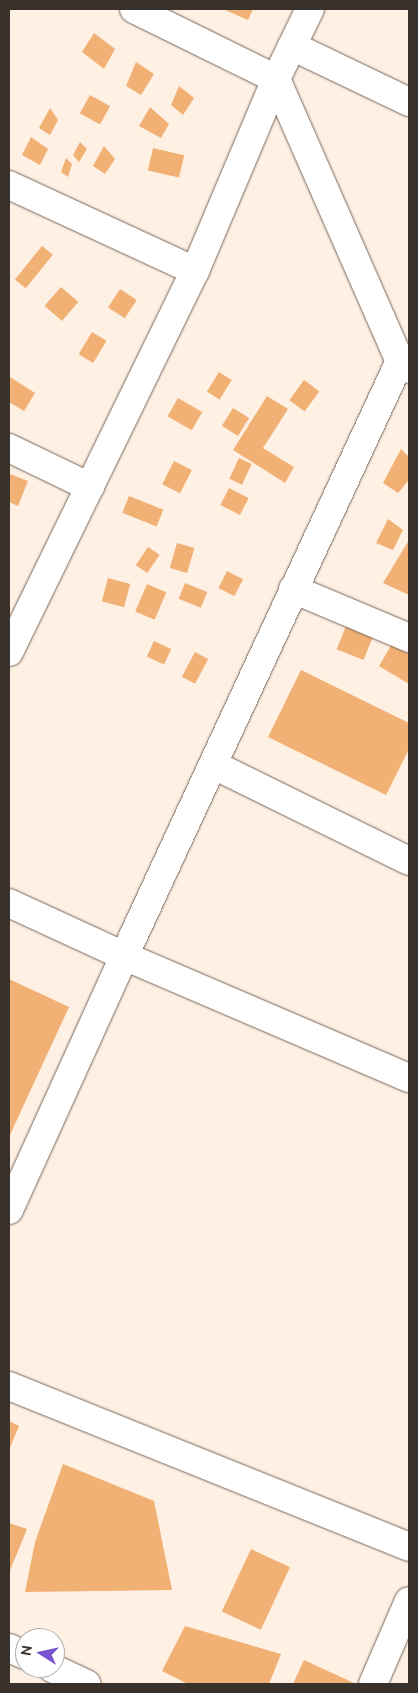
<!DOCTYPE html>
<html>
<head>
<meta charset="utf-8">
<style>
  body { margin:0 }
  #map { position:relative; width:418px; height:1693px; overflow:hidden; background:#fff0e4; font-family:Ubuntu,sans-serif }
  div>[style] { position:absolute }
  .building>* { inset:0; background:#f1b074; transform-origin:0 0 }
  .roads { filter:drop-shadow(0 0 1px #766659) drop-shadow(0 0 1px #766659) }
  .street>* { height:28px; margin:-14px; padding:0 14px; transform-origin:14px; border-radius:14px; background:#fff }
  span { translate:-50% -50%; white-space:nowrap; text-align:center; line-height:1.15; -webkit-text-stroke:5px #fff; paint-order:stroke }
  .frame { position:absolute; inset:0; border:10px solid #39322c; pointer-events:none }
  .north { position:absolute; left:15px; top:1628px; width:50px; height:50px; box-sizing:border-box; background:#fff; border:1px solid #b0adab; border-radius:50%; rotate:280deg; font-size:14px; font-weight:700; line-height:20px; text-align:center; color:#39322c }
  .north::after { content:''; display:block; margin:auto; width:18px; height:22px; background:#7853cd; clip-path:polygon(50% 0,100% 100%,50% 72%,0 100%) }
</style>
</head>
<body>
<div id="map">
  <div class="building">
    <i style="clip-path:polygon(223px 9px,253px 9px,248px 20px)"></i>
    <i style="clip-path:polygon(94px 33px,115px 49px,104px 69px,82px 52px)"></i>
    <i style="clip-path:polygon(136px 62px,154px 74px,141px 95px,126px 86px)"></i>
    <i style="clip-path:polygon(179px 86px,194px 98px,183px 115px,171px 105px)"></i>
    <i style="left:90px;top:95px;width:23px;height:21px;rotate:29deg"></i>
    <i style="clip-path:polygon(150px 107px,169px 124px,161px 138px,139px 126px)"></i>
    <i style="clip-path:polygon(50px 108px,58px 120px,50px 135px,39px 128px)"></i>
    <i style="clip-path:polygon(31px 137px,48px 149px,40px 165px,22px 155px)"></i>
    <i style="clip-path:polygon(80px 142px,87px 149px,79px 162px,73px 155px)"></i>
    <i style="clip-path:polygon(104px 146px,115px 159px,105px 174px,93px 166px)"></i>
    <i style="left:153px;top:148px;width:32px;height:23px;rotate:13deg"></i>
    <i style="clip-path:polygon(66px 158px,72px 164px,68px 177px,61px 172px)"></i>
    <i style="left:42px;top:246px;width:14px;height:43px;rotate:39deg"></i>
    <i style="left:61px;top:287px;width:23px;height:25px;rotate:41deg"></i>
    <i style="left:120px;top:289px;width:20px;height:22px;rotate:33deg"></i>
    <i style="left:92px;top:332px;width:17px;height:26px;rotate:31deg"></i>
    <i style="left:219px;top:372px;width:15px;height:23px;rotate:32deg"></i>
    <i style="clip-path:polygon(10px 377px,35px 393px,24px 411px,9px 402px)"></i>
    <i style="left:304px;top:380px;width:19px;height:25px;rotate:36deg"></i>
    <i style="clip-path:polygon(267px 396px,288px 409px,263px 448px,294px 467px,285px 483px,233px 450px)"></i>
    <i style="left:178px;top:398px;width:28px;height:21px;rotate:30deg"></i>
    <i style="left:233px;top:408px;width:19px;height:21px;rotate:32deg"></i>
    <i style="clip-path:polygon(401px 449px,409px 457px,409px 480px,398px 493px,383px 483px)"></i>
    <i style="left:239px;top:458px;width:14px;height:23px;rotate:25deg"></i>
    <i style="left:174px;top:461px;width:20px;height:26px;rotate:27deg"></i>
    <i style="clip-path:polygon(10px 474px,28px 481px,18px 506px,9px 502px)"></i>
    <i style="left:229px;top:488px;width:22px;height:19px;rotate:27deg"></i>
    <i style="left:129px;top:496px;width:37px;height:18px;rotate:22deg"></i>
    <i style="clip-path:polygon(388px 519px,403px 530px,393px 550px,376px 543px)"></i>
    <i style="clip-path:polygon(409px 540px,409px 595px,383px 583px)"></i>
    <i style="left:177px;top:543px;width:18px;height:26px;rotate:16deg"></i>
    <i style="left:148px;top:547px;width:14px;height:22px;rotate:34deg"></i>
    <i style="left:227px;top:571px;width:18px;height:19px;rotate:27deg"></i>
    <i style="left:108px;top:578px;width:23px;height:24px;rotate:15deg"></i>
    <i style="left:185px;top:583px;width:24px;height:17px;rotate:22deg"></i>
    <i style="left:147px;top:584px;width:21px;height:30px;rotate:23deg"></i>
    <i style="left:346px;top:626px;width:29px;height:25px;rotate:22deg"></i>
    <i style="left:154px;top:641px;width:19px;height:17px;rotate:25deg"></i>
    <i style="clip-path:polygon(392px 644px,409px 654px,409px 684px,379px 666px)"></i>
    <i style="left:195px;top:652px;width:15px;height:28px;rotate:28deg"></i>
    <i style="clip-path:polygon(301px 670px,409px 723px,409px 749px,386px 795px,268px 737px)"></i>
    <i style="clip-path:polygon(9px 979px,69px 1007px,9px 1137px)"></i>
    <i style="clip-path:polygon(9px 1421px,19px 1426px,9px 1450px)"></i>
    <i style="clip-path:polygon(63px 1464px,154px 1501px,172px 1590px,25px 1592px,35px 1542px)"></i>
    <i style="clip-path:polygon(9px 1523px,27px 1529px,9px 1573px)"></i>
    <i style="left:251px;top:1549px;width:43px;height:69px;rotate:25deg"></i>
    <i style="clip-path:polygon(185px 1626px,281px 1654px,269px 1684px,188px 1684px,162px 1671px)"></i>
    <i style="clip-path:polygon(304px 1660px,356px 1684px,293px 1684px)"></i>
  </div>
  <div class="roads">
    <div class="street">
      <i style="left:134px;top:9px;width:158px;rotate:26.2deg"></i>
      <i style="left:276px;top:79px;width:308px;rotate:66.3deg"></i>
      <i style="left:400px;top:361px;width:12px;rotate:42deg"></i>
      <i style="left:292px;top:46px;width:130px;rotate:25.6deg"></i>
      <i style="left:9px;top:185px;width:205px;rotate:24.8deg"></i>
      <i style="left:9px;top:448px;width:90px;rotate:25.7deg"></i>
      <i style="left:293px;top:589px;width:126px;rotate:22.9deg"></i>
      <i style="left:9px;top:652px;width:424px;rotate:-64deg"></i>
      <i style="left:195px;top:271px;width:208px;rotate:-67.1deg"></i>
      <i style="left:276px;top:79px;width:78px;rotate:-64.1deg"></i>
      <i style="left:214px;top:765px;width:217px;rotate:26.2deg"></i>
      <i style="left:9px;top:903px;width:127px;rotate:24.7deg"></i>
      <i style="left:124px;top:956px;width:656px;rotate:-65.12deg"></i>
      <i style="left:9px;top:1210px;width:279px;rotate:-65.6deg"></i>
      <i style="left:124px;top:956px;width:310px;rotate:23.2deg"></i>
      <i style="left:9px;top:1386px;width:431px;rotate:21.9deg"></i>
      <i style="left:9px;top:1648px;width:17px;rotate:24deg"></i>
      <i style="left:52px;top:1668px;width:38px;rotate:25deg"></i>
      <i style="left:373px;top:1684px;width:90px;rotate:-66.6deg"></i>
    </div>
  </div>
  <div class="frame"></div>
  <div class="north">N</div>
</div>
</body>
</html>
